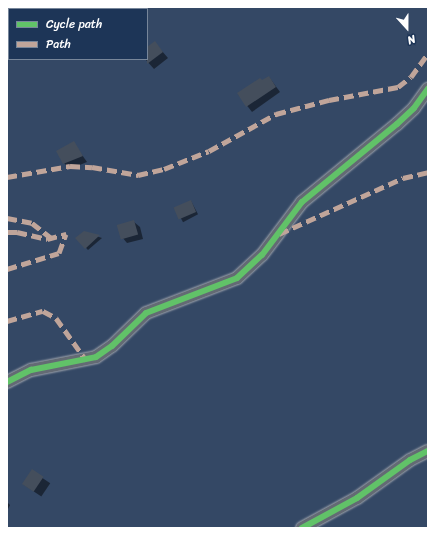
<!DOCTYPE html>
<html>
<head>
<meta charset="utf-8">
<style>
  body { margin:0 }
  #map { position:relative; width:435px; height:535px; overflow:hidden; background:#2a374a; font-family:Sriracha,sans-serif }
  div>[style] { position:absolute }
  .green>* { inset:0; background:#344865 }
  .shadow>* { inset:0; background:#0007; transform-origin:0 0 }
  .building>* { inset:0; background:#444e5c; transform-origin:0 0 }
  .roads { filter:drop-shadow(0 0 1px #9fa5ae) drop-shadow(0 0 1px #9fa5ae) }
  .street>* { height:12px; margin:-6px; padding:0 6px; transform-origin:6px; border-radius:6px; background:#636a74 }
  .quiet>* { height:5px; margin-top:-2.5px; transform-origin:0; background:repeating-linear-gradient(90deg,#c0a59a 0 10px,transparent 0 15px) }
  .cycleway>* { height:6px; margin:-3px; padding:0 3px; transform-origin:3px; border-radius:3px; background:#61c268 }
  span { translate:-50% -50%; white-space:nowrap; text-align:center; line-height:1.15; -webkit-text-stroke:4px #1d3557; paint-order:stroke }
  .frame { position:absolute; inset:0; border:8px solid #fff; pointer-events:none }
  .legend { position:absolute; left:8px; top:8px; width:140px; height:52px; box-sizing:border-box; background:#1d3557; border:1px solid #77869a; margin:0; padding:5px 7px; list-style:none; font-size:12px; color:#fff }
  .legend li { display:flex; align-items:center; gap:8px; height:20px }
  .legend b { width:20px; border:1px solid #77869a }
  .north { position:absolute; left:387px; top:8px; width:40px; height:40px; -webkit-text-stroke:3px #1d3557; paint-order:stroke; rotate:159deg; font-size:11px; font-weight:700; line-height:16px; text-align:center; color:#fff }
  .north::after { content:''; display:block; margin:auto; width:14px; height:18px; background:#fff; clip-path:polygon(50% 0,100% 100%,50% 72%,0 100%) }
</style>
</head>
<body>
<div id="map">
  <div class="green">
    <i style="clip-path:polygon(evenodd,7px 7px,428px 7px,428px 528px,7px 528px,7px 7px,9px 9px,147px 9px,147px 59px,9px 59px,9px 9px)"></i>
  </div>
  <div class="shadow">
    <i style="clip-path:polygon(155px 43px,168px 58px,154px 69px,145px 59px,147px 59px,147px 49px)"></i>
    <i style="clip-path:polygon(269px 77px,280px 92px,252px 112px,238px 94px)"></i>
    <i style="clip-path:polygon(73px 142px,87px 162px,70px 169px,64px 163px)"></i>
    <i style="left:191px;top:201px;width:15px;height:17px;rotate:62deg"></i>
    <i style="clip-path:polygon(134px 222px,140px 227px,143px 239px,127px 243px,122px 237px)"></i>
    <i style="clip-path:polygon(84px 232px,102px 238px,88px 250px,77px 238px)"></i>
    <i style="left:32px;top:471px;width:22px;height:16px;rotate:34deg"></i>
    <i style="clip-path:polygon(7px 502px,10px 505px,7px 511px)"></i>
  </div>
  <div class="building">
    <i style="clip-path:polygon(155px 41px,163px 52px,147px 64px,147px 47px)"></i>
    <i style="clip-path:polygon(269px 76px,276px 87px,246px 107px,237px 93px,260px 78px,262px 80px)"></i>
    <i style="clip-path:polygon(74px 141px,83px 156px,63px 164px,56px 151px)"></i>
    <i style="left:191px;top:200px;width:13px;height:19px;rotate:67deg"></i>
    <i style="left:134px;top:220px;width:15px;height:18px;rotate:74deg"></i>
    <i style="clip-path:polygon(84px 231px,100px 235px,85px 249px,75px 238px)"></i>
    <i style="left:32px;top:469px;width:14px;height:18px;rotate:34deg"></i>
  </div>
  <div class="roads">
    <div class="street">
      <i style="left:7px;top:382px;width:27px;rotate:-27deg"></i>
      <i style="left:31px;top:370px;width:66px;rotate:-11.3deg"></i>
      <i style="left:96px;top:357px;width:19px;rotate:-35deg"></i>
      <i style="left:112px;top:346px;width:47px;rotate:-44.1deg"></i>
      <i style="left:146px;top:313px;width:97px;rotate:-21deg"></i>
      <i style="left:237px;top:278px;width:34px;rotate:-43deg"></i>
      <i style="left:262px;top:255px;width:66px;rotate:-53deg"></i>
      <i style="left:302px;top:202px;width:123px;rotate:-39.4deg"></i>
      <i style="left:397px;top:124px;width:23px;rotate:-43deg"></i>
      <i style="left:414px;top:108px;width:24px;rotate:-54deg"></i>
      <i style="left:302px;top:528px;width:63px;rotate:-28.6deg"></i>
      <i style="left:357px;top:498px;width:65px;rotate:-35.6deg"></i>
      <i style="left:410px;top:460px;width:20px;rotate:-27deg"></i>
    </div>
  </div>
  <div class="quiet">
    <i style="left:7px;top:177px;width:64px;rotate:-9.9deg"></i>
    <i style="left:70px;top:166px;width:22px;rotate:3deg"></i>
    <i style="left:92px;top:167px;width:47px;rotate:9.9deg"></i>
    <i style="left:138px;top:175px;width:27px;rotate:-13deg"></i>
    <i style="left:164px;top:169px;width:48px;rotate:-21.8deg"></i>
    <i style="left:209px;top:151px;width:77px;rotate:-28.9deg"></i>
    <i style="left:276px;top:114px;width:55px;rotate:-14.8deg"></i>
    <i style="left:329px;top:100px;width:70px;rotate:-10.7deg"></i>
    <i style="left:398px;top:87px;width:16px;rotate:-38deg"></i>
    <i style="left:411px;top:77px;width:29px;rotate:-54deg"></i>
    <i style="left:7px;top:218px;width:25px;rotate:11deg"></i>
    <i style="left:32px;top:223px;width:24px;rotate:38deg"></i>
    <i style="left:7px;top:232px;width:10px"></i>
    <i style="left:17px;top:232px;width:31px;rotate:13deg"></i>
    <i style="left:47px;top:239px;width:20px;rotate:-15deg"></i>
    <i style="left:279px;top:234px;width:136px;rotate:-24.3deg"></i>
    <i style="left:403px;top:178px;width:26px;rotate:-13deg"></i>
    <i style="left:7px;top:269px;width:54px;rotate:-17.1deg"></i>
    <i style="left:59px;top:253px;width:20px;rotate:-70deg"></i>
    <i style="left:7px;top:321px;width:37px;rotate:-16deg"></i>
    <i style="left:43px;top:311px;width:15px;rotate:28deg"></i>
    <i style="left:56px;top:318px;width:52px;rotate:54.5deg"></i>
  </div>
  <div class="cycleway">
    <i style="left:7px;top:382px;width:27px;rotate:-27deg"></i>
    <i style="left:31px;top:370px;width:66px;rotate:-11.3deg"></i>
    <i style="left:96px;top:357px;width:19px;rotate:-35deg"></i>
    <i style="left:112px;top:346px;width:47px;rotate:-44.1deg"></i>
    <i style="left:146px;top:313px;width:97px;rotate:-21deg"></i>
    <i style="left:237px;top:278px;width:34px;rotate:-43deg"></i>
    <i style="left:262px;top:255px;width:66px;rotate:-53deg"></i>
    <i style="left:302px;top:202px;width:123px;rotate:-39.4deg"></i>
    <i style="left:397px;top:124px;width:23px;rotate:-43deg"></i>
    <i style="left:414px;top:108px;width:24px;rotate:-54deg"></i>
    <i style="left:302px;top:528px;width:63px;rotate:-28.6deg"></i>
    <i style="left:357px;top:498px;width:65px;rotate:-35.6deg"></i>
    <i style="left:410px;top:460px;width:20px;rotate:-27deg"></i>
  </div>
  <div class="frame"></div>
  <ul class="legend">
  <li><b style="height:5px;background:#61c268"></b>Cycle path</li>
  <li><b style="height:5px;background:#c0a59a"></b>Path</li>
  </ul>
  <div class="north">N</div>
</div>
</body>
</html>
